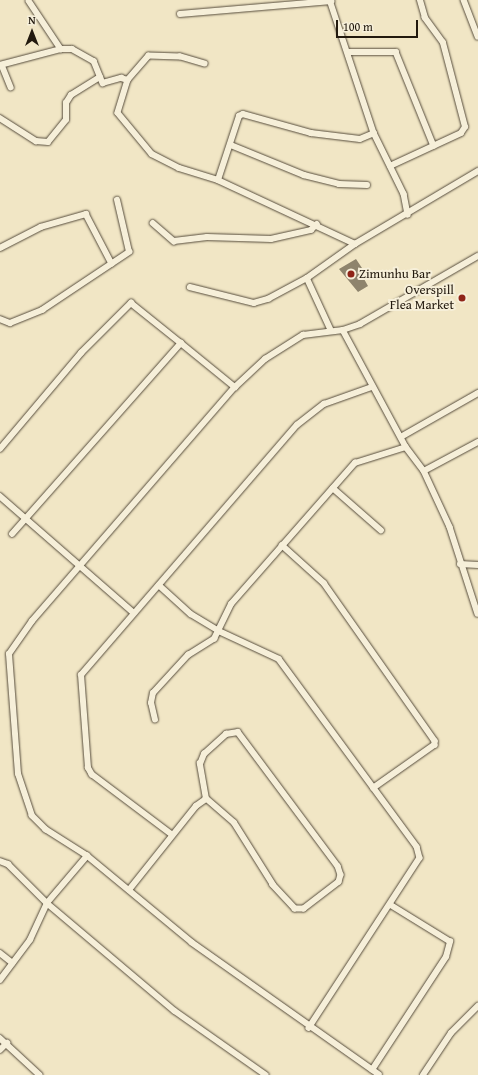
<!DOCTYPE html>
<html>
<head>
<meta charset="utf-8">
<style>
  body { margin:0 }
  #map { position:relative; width:478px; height:1075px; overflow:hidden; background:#f1e6c5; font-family:"Gentium Book Plus",serif }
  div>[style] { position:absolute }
  .building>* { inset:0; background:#8e846d }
  .roads { filter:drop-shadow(0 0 1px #564c3c) drop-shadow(0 0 1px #564c3c) }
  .minor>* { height:5.5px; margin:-2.75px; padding:0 2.75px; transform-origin:2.75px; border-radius:2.75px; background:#f6efd9 }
  .dots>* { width:11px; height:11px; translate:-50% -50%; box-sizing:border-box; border:2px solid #f6efd9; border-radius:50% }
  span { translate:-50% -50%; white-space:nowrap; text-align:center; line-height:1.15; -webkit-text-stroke:4px #f6efd9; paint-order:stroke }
  .poi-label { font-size:13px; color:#22190e }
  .left { translate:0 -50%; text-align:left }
  .right { translate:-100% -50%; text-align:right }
  .north { position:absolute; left:12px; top:12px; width:40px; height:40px; -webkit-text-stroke:3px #f6efd9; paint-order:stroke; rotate:0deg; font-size:11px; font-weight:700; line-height:16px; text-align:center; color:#22190e }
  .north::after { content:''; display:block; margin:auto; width:14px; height:18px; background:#22190e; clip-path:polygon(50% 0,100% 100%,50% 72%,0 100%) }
  .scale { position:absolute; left:336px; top:20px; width:82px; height:18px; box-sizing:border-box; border:2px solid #22190e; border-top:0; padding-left:5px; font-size:12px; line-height:14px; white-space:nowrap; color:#22190e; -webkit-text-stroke:3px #f6efd9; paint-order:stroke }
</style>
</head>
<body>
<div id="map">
  <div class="building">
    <i style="clip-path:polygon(356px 259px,362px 268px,359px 270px,368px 286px,358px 292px,339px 269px)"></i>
  </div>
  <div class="roads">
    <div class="minor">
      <i style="left:330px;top:0;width:140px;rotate:71.7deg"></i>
      <i style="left:374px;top:133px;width:68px;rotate:63.8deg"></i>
      <i style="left:404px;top:194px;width:21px;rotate:79deg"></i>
      <i style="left:464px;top:0;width:39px;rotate:69deg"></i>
      <i style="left:29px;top:1px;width:58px;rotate:56.3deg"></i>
      <i style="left:180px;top:14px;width:152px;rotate:-4.9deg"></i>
      <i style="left:349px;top:52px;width:47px"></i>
      <i style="left:396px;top:52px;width:101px;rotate:68deg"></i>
      <i style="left:205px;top:64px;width:26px;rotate:-164deg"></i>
      <i style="left:180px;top:57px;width:31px;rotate:-178deg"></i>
      <i style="left:149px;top:56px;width:32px;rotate:131deg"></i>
      <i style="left:128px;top:80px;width:34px;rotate:107deg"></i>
      <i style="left:118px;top:113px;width:53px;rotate:50.3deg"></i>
      <i style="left:152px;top:154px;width:30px;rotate:27deg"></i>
      <i style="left:179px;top:168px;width:41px;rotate:17.1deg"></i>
      <i style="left:218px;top:180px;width:151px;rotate:25deg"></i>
      <i style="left:0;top:65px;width:63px;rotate:-14.7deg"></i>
      <i style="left:61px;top:49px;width:11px"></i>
      <i style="left:72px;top:49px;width:25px;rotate:29deg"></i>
      <i style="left:94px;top:61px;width:24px;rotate:68deg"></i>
      <i style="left:103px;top:83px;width:19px;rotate:-16deg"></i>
      <i style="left:121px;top:78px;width:7px;rotate:16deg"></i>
      <i style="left:2px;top:65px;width:24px;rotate:68deg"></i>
      <i style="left:0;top:118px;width:43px;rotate:32.6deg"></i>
      <i style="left:36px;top:141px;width:12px;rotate:5deg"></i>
      <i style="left:48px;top:142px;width:28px;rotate:-51deg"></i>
      <i style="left:66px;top:120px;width:17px;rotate:-90deg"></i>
      <i style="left:66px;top:103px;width:9px;rotate:-58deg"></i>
      <i style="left:71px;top:95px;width:34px;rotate:-32deg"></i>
      <i style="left:231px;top:145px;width:79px;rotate:22.3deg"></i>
      <i style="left:304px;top:175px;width:36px;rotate:14deg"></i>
      <i style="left:339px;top:184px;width:28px;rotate:2deg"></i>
      <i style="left:390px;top:166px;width:78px;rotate:-24.9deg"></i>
      <i style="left:461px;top:133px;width:7px;rotate:-56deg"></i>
      <i style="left:465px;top:127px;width:87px;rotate:-104.7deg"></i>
      <i style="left:443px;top:43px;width:31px;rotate:-126deg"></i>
      <i style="left:425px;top:18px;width:19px;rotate:-106deg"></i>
      <i style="left:218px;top:180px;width:67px;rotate:-71.8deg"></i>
      <i style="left:239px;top:116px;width:4px;rotate:-27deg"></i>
      <i style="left:243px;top:114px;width:71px;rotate:15.6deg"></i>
      <i style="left:311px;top:133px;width:49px;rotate:7deg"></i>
      <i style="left:360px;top:139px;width:15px;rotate:-23deg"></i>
      <i style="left:153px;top:223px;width:28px;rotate:41deg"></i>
      <i style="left:174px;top:241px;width:33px;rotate:-7deg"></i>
      <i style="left:207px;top:237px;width:64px;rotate:1.8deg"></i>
      <i style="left:271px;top:239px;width:41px;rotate:-12.7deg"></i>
      <i style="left:311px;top:230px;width:8px;rotate:-45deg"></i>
      <i style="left:0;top:248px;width:46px;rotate:-27.1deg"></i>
      <i style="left:41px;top:227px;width:47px;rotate:-16.1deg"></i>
      <i style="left:86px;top:214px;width:56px;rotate:62.5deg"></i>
      <i style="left:307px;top:278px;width:57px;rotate:65.2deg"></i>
      <i style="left:190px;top:287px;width:66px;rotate:14deg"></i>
      <i style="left:254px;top:303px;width:15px;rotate:-16deg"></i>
      <i style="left:268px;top:299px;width:44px;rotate:-28.3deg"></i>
      <i style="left:307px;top:278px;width:59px;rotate:-35.3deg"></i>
      <i style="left:355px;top:244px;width:143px;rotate:-30.7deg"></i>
      <i style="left:0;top:319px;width:11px;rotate:22deg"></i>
      <i style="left:10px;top:323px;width:35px;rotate:-22deg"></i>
      <i style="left:42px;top:310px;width:105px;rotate:-33.7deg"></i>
      <i style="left:129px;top:252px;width:53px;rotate:-103deg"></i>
      <i style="left:343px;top:330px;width:133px;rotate:61.7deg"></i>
      <i style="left:406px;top:447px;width:30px;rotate:53deg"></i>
      <i style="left:424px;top:471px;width:61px;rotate:-28.2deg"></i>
      <i style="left:401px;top:437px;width:89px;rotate:-29.7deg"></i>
      <i style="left:0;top:449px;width:126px;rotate:-49.8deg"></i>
      <i style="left:81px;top:353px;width:71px;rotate:-45deg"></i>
      <i style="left:131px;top:303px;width:64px;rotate:38.7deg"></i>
      <i style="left:424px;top:471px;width:62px;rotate:65.1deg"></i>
      <i style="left:450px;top:527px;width:91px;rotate:72.2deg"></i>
      <i style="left:333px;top:488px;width:64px;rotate:41.2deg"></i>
      <i style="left:0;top:496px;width:176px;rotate:41.1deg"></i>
      <i style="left:12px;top:534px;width:255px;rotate:-48.5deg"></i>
      <i style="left:181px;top:343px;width:70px;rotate:39.2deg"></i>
      <i style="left:282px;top:545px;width:57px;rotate:42.1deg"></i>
      <i style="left:324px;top:583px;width:193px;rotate:54.9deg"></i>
      <i style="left:435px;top:741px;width:4px;rotate:90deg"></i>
      <i style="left:435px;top:745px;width:75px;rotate:144.8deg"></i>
      <i style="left:460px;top:564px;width:18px;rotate:3deg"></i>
      <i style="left:159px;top:585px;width:43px;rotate:42.2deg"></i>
      <i style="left:191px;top:614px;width:33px;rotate:31deg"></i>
      <i style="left:219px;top:631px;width:66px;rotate:25deg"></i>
      <i style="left:279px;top:659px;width:233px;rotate:53.7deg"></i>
      <i style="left:417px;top:847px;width:11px;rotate:75deg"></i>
      <i style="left:420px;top:858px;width:203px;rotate:123.1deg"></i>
      <i style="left:155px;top:720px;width:17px;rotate:-103deg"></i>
      <i style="left:151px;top:703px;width:10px;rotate:-79deg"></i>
      <i style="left:153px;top:693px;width:52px;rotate:-47.4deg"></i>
      <i style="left:188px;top:655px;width:31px;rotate:-32deg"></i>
      <i style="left:214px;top:639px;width:39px;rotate:-64deg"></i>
      <i style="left:231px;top:604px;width:188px;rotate:-48.7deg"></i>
      <i style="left:355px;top:463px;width:53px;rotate:-17.4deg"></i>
      <i style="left:238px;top:732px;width:167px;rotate:53.3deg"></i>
      <i style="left:338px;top:866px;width:9px;rotate:72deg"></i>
      <i style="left:341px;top:875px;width:7px;rotate:106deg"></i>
      <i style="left:339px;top:882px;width:44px;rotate:142.4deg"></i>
      <i style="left:304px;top:909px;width:9px;rotate:180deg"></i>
      <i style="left:295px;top:909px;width:33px;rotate:-133deg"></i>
      <i style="left:273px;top:885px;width:73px;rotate:-122.2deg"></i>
      <i style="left:234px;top:823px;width:37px;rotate:-139deg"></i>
      <i style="left:206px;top:799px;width:36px;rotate:-100deg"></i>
      <i style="left:200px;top:764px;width:11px;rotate:-68deg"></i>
      <i style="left:204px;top:754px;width:30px;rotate:-42deg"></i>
      <i style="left:226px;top:734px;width:12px;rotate:-9deg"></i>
      <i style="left:172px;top:835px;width:100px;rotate:-143.1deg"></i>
      <i style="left:92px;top:775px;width:8px;rotate:-120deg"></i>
      <i style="left:88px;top:768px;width:93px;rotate:-94.3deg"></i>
      <i style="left:81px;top:675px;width:330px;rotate:-49.2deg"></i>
      <i style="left:297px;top:425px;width:34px;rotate:-38deg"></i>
      <i style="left:324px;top:404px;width:51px;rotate:-19.5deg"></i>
      <i style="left:0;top:861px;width:9px;rotate:21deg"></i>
      <i style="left:8px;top:864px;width:55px;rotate:45deg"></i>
      <i style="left:47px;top:903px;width:167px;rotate:40.2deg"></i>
      <i style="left:175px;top:1011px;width:111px;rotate:35.1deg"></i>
      <i style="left:129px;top:890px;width:107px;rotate:-51.4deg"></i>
      <i style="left:196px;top:806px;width:12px;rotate:-35deg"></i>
      <i style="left:0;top:953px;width:16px;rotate:38deg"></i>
      <i style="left:0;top:980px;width:50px;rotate:-53.1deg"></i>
      <i style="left:30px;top:940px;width:41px;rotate:-65.3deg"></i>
      <i style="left:47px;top:903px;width:62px;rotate:-49.6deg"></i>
      <i style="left:0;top:1038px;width:54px;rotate:42.8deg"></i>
      <i style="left:0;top:1050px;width:10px;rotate:-45deg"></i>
      <i style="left:372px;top:1070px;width:135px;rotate:-56.8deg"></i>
      <i style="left:446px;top:957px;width:16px;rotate:-75deg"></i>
      <i style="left:450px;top:942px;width:70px;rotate:-148.3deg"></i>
      <i style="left:379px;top:1075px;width:229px;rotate:-144.8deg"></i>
      <i style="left:192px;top:943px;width:136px;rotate:-140.4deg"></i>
      <i style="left:87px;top:856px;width:49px;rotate:-147.6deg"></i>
      <i style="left:46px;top:830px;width:20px;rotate:-135deg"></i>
      <i style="left:32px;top:816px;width:44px;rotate:-108.4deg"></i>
      <i style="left:18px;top:774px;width:120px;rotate:-94.3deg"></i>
      <i style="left:9px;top:654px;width:40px;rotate:-55.1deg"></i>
      <i style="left:32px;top:621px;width:310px;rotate:-49.1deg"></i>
      <i style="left:235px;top:387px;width:41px;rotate:-43deg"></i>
      <i style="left:265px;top:359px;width:45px;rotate:-32.3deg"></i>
      <i style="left:303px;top:335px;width:40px;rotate:-7.1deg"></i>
      <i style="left:343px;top:330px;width:18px;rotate:-19deg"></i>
      <i style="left:360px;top:324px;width:136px;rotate:-30deg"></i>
      <i style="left:423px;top:1075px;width:50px;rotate:-56.3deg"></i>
      <i style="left:451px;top:1033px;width:38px;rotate:-45deg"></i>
    </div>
  </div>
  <div class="dots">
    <i style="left:351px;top:274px;background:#8f2418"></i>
    <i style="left:462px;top:298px;background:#8f2418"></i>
  </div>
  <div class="poi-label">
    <span class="left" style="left:359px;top:274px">Zimunhu Bar</span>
    <span class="right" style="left:454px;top:298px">Overspill<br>Flea Market</span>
  </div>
  <div class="north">N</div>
  <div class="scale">100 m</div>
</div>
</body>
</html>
